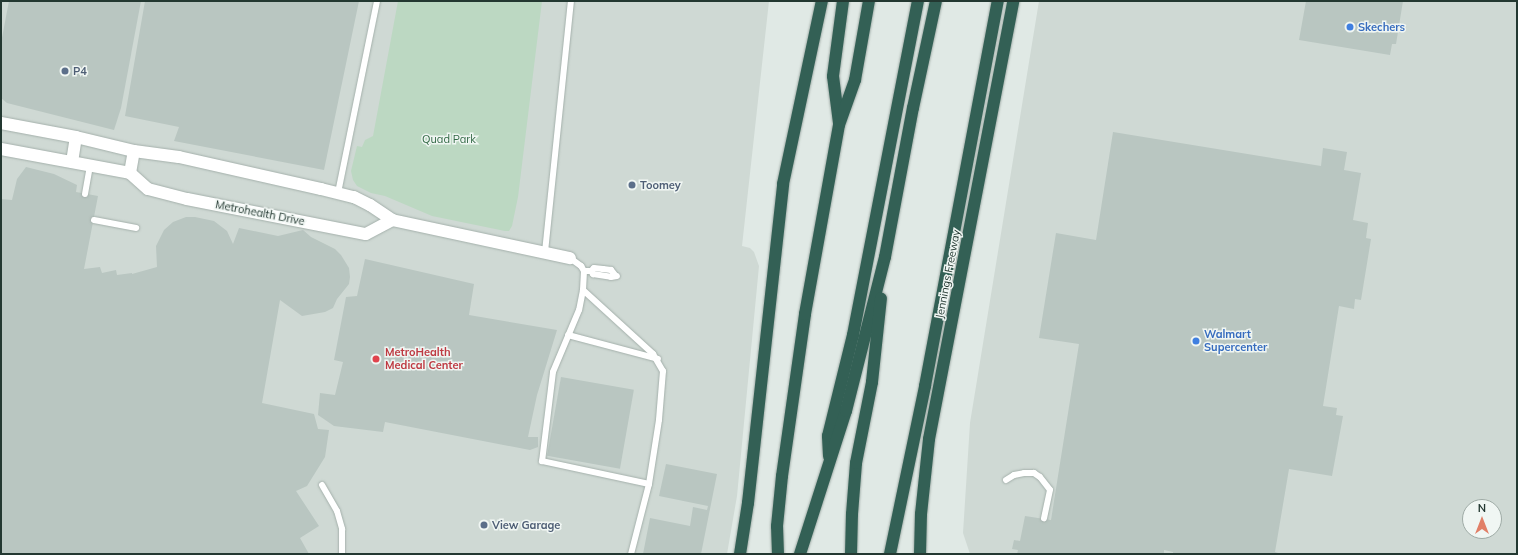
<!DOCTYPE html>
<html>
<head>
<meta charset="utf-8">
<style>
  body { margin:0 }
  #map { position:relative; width:1518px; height:555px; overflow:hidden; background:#e0e9e5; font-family:Mulish,sans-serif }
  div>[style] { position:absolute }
  .built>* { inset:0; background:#cfd9d4 }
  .green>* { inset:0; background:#bcd8c2 }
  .building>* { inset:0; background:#b9c6c1; transform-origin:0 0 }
  .roads { filter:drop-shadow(0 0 1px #a4b0ab) drop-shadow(0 0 1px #a4b0ab) }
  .lane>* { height:6px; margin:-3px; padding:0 3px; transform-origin:3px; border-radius:3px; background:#fff }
  .street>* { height:12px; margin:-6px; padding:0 6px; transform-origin:6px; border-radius:6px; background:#fff }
  .highway>* { height:12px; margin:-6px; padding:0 6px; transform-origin:6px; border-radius:6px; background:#336055 }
  .dots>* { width:11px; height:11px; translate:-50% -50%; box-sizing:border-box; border:2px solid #f0f6f3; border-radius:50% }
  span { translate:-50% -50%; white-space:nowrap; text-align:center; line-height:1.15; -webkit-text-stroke:3px #f0f6f3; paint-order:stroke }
  .shop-label { font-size:11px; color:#366cbe; font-weight:700 }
  .left { translate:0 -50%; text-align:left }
  .service-label { font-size:11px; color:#4e5e75; font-weight:700 }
  .park-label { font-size:11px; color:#326945 }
  .street-label { font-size:11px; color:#233831 }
  .health-label { font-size:11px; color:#be3a42; font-weight:700 }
  .frame { position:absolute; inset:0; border:2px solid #233831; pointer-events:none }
  .north { position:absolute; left:1462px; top:499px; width:40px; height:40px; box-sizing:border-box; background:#f0f6f3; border:1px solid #9eaaa5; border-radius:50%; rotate:0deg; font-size:11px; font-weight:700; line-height:16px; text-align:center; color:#233831 }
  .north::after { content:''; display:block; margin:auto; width:14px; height:18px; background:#e17f67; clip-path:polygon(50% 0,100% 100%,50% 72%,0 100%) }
</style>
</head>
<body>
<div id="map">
  <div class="built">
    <i style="clip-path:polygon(1px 1px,769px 1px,742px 246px,750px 248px,754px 252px,759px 266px,737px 496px,727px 554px,1px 554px)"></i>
    <i style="clip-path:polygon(evenodd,1039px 1px,1517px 1px,1517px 554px,970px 554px,963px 533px,970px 423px,1039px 1px,1470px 507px,1494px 507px,1494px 531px,1470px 531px,1470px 507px)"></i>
  </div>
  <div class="green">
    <i style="clip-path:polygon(398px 1px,542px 1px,518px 197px,512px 226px,509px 231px,505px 231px,432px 216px,385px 196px,371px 193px,357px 186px,353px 180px,351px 171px,357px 146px,362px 147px,365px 140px,373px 136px)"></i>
  </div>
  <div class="building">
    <i style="clip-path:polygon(9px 1px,141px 1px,121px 108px,114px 130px,7px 103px,1px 98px,1px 43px)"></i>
    <i style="clip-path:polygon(145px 1px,359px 1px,324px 170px,174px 141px,179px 127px,125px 116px)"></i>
    <i style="clip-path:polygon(1306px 1px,1403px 1px,1396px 44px,1392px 44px,1390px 55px,1299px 40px)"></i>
    <i style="clip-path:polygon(1113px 132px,1321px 166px,1323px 148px,1347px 152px,1344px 170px,1361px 173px,1353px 220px,1368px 223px,1366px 238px,1371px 239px,1361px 300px,1355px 299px,1354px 309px,1339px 306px,1323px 406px,1337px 408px,1336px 415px,1343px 416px,1332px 476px,1289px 469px,1275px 552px,1281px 554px,1173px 554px,1173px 552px,1164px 550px,1164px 554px,1017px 554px,1018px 550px,1012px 549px,1014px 540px,1020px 541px,1025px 516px,1051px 520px,1079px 344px,1039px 338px,1056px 233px,1096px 240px)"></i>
    <i style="clip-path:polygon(26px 167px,54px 174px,77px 185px,76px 192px,98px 196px,84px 269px,100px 267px,102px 273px,116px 270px,117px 275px,132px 273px,132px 274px,157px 267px,156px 246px,164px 230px,173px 222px,186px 217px,195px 217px,214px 221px,227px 231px,233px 244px,239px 228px,278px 236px,303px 230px,311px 237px,335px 249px,341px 255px,349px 268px,350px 277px,349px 284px,337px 299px,333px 308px,325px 312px,302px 316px,280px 300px,262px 403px,314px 414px,318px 429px,329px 430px,325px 457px,307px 486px,296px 491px,319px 526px,300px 538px,309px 554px,1px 554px,1px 199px,12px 200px,17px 179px)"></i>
    <i style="clip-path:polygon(365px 259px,474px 284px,469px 315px,557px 330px,537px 395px,528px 437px,538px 437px,538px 447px,530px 450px,385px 422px,383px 432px,334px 426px,318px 415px,320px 393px,335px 395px,343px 362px,334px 360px,346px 297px,357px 296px)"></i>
    <i style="left:561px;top:377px;width:74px;height:80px;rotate:10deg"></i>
    <i style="clip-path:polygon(666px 464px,717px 474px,701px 554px,643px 554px,650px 518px,690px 526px,693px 507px,707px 510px,708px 506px,659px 496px)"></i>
  </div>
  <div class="roads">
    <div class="lane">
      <i style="left:338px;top:193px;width:196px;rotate:-78.5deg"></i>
      <i style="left:85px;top:194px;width:29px;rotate:-80deg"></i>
      <i style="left:94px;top:220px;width:43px;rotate:10.8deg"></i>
      <i style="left:545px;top:252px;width:252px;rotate:-84.1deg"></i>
      <i style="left:570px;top:258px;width:14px;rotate:36deg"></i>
      <i style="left:581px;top:266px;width:6px;rotate:59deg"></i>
      <i style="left:584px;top:271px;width:19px;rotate:93deg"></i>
      <i style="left:583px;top:290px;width:20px;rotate:101deg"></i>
      <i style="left:579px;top:310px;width:67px;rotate:112.8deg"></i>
      <i style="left:553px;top:372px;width:90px;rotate:97deg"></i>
      <i style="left:542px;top:461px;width:109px;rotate:12.1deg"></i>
      <i style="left:584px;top:271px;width:7px"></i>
      <i style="left:591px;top:271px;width:4px;rotate:-45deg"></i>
      <i style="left:594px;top:268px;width:9px;rotate:6deg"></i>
      <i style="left:603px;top:269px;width:8px;rotate:7deg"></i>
      <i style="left:611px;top:270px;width:6px;rotate:51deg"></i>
      <i style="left:591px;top:271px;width:4px;rotate:56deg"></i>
      <i style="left:593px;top:274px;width:18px;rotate:9deg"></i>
      <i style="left:611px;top:277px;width:6px;rotate:-9deg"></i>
      <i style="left:583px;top:290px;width:95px;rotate:42.4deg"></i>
      <i style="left:653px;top:354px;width:20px;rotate:60deg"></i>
      <i style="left:663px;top:371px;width:49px;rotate:94.7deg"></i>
      <i style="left:659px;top:420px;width:65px;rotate:98.9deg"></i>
      <i style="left:649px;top:484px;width:72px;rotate:104.4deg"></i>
      <i style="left:568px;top:335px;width:93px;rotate:14.9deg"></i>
      <i style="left:1006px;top:480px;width:9px;rotate:-32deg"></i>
      <i style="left:1014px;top:475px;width:10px;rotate:-11deg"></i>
      <i style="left:1024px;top:473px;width:10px"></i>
      <i style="left:1034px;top:473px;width:7px;rotate:34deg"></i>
      <i style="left:1040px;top:477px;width:16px;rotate:52deg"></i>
      <i style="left:1050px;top:490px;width:29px;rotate:102deg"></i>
      <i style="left:322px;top:485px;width:30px;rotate:60deg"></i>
      <i style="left:337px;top:511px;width:19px;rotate:74deg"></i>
      <i style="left:342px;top:529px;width:25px;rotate:90deg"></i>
    </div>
    <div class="street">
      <i style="left:1px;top:123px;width:76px;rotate:10.6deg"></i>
      <i style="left:76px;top:137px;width:60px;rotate:13.6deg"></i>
      <i style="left:134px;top:151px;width:45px;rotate:7.6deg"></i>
      <i style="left:179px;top:157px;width:146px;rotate:12.7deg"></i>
      <i style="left:321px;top:189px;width:34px;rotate:14deg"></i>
      <i style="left:354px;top:197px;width:18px;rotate:27deg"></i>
      <i style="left:370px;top:205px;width:27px;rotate:34deg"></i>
      <i style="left:392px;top:220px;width:182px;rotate:12.1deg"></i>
      <i style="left:1px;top:149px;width:131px;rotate:10.5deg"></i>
      <i style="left:130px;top:173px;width:24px;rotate:42deg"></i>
      <i style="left:148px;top:189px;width:40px;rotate:14.4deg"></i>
      <i style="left:187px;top:199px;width:182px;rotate:11.1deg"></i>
      <i style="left:366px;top:234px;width:30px;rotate:-28deg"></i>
      <i style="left:72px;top:162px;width:25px;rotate:-81deg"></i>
      <i style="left:130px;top:173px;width:22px;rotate:-80deg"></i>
    </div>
    <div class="highway">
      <i style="left:839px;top:123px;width:47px;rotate:-97.3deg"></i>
      <i style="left:833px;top:76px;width:76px;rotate:-82.4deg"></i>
      <i style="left:829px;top:456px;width:20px;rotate:-93deg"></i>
      <i style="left:828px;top:436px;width:104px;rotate:-76.1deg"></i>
      <i style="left:853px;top:335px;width:340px;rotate:-79deg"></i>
      <i style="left:740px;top:554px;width:52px;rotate:-81.1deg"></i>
      <i style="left:748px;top:503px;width:321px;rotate:-83.7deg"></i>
      <i style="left:783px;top:184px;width:187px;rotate:-78deg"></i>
      <i style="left:778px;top:554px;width:28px;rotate:-92deg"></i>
      <i style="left:777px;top:526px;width:50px;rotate:-84.3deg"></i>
      <i style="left:782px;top:476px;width:164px;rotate:-81.9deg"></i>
      <i style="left:805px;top:314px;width:192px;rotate:-79.8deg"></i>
      <i style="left:839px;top:125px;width:48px;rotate:-70.4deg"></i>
      <i style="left:855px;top:80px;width:80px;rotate:-80deg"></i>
      <i style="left:800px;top:554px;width:150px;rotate:-72.2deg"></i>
      <i style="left:846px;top:411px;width:159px;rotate:-75.8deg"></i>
      <i style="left:885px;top:257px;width:152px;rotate:-79.4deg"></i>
      <i style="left:913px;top:108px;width:109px;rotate:-77.9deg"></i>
      <i style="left:851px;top:554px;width:40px;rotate:-88.6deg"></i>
      <i style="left:852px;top:514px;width:51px;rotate:-85.5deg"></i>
      <i style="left:856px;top:463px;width:83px;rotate:-78.8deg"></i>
      <i style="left:872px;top:382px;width:84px;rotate:-83.9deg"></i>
      <i style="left:890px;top:554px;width:172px;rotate:-78.2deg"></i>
      <i style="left:925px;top:386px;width:392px;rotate:-79.3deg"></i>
      <i style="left:920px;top:554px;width:40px;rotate:-88.6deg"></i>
      <i style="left:921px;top:514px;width:75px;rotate:-83.9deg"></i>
      <i style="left:929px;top:439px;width:446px;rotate:-79.1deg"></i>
    </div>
  </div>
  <div class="dots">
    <i style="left:1350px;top:27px;background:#3f7fe0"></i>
    <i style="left:65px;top:71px;background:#5c6f8a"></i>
    <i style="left:632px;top:185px;background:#5c6f8a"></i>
    <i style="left:1196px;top:341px;background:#3f7fe0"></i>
    <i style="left:376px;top:359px;background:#e0444e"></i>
    <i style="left:484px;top:525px;background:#5c6f8a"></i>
  </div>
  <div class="shop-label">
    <span class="left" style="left:1358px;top:27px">Skechers</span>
    <span class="left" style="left:1204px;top:341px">Walmart<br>Supercenter</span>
  </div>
  <div class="service-label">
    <span class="left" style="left:73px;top:71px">P4</span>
    <span class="left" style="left:640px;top:185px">Toomey</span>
    <span class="left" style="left:492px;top:525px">View Garage</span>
  </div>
  <div class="park-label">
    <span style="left:449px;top:139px">Quad Park</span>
  </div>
  <div class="street-label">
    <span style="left:260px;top:213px;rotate:11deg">Metrohealth Drive</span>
    <span style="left:948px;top:274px;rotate:-79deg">Jennings Freeway</span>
  </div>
  <div class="health-label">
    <span class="left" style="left:385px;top:359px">MetroHealth<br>Medical Center</span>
  </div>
  <div class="frame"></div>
  <div class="north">N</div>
</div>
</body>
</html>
